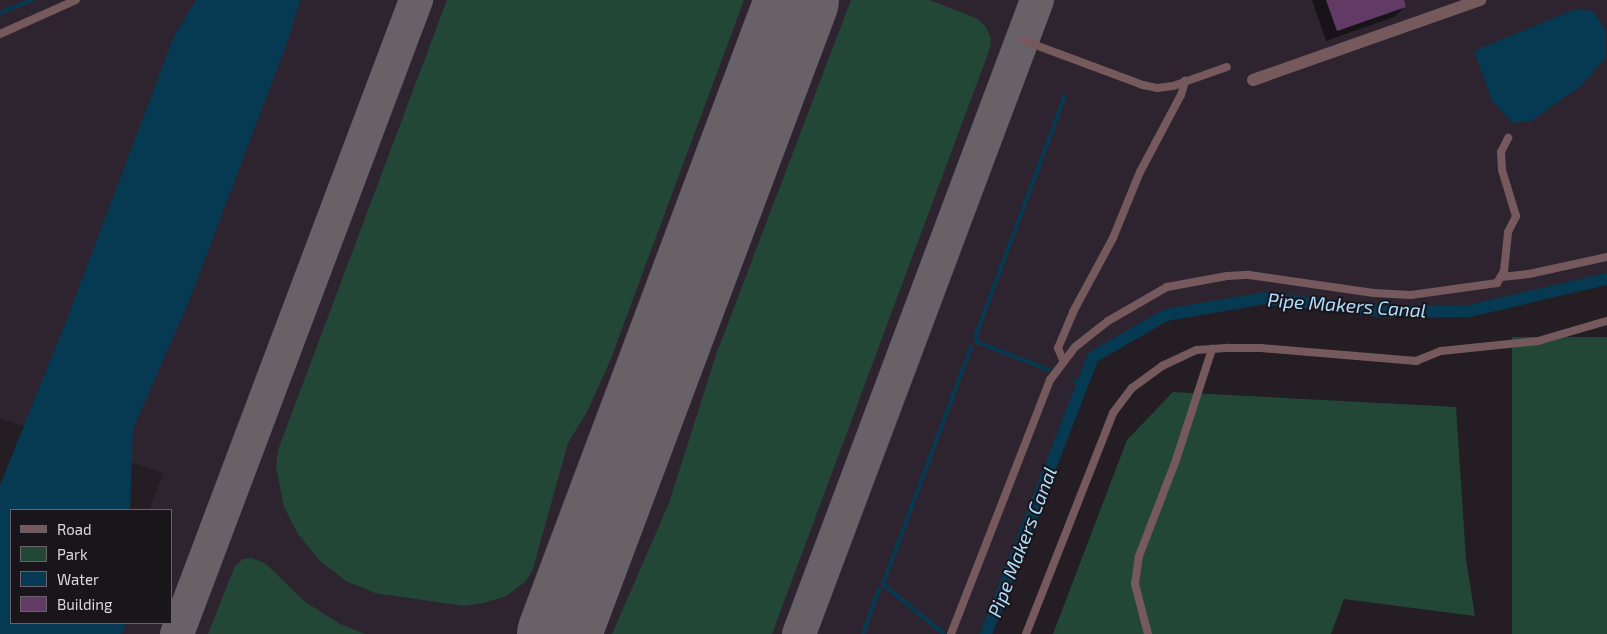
<!DOCTYPE html>
<html>
<head>
<meta charset="utf-8">
<style>
  body { margin:0 }
  #map { position:relative; width:1607px; height:634px; overflow:hidden; background:#241e24; font-family:"Exo 2",sans-serif }
  div>[style] { position:absolute }
  .built>* { inset:0; background:#2e242f }
  .green>* { inset:0; background:#224737; transform-origin:0 0 }
  .water>* { inset:0; background:#053a52 }
  .shadow>* { inset:0; background:#0007 }
  .stream>* { height:4px; margin:-2px; padding:0 2px; transform-origin:2px; border-radius:2px; background:#053a52 }
  .canal>* { height:12px; margin:-6px; padding:0 6px; transform-origin:6px; border-radius:6px; background:#053a52 }
  .taxiway>* { height:34px; margin:-17px; padding:0 17px; transform-origin:17px; border-radius:17px; background:#686268 }
  .runway>* { height:84px; margin:-42px; padding:0 42px; transform-origin:42px; border-radius:42px; background:#686268 }
  .building>* { inset:0; background:#613b65 }
  .lane>* { height:8px; margin:-4px; padding:0 4px; transform-origin:4px; border-radius:4px; background:#75595c }
  .street>* { height:12px; margin:-6px; padding:0 6px; transform-origin:6px; border-radius:6px; background:#75595c }
  span { translate:-50% -50%; white-space:nowrap; text-align:center; line-height:1.15; -webkit-text-stroke:4px #1a141b; paint-order:stroke }
  .water-label { font-size:19px; color:#ade0ff; font-style:italic }
  .legend { position:absolute; left:10px; top:509px; width:162px; height:115px; box-sizing:border-box; background:#1a141b; border:1px solid #686369; margin:0; padding:6px 9px; list-style:none; font-size:15px; color:#ddd9de }
  .legend li { display:flex; align-items:center; gap:10px; height:25px }
  .legend b { width:25px; border:1px solid #686369 }
</style>
</head>
<body>
<div id="map">
  <div class="built">
    <i style="clip-path:polygon(0 0,1607px 0,1607px 279px,1469px 311px,1389px 312px,1265px 298px,1166px 315px,1093px 357px,986px 634px,101px 634px,106px 623px,171px 623px,171px 510px,149px 510px,163px 473px,0 418px)"></i>
  </div>
  <div class="green">
    <i style="clip-path:polygon(447px 0,744px 0,610px 361px,587px 412px,568px 443px,532px 572px,525px 582px,506px 596px,484px 603px,464px 606px,375px 593px,346px 581px,320px 561px,298px 534px,284px 507px,276px 467px,278px 450px)"></i>
    <i style="clip-path:polygon(851px 0,929px 0,976px 18px,986px 27px,991px 39px,990px 48px,772px 634px,612px 634px,669px 503px,716px 355px)"></i>
    <i style="left:1607px;top:337px;width:297px;height:95px;rotate:90deg"></i>
    <i style="clip-path:polygon(1173px 392px,1456px 407px,1466px 559px,1475px 616px,1344px 599px,1331px 634px,1053px 634px,1127px 440px)"></i>
    <i style="clip-path:polygon(252px 558px,266px 564px,304px 601px,340px 624px,365px 634px,208px 634px,235px 566px,243px 559px)"></i>
  </div>
  <div class="water">
    <i style="clip-path:polygon(196px 0,300px 0,287px 43px,189px 301px,133px 429px,130px 510px,11px 510px,11px 623px,126px 623px,122px 634px,0 634px,0 485px,67px 319px,174px 36px)"></i>
    <i style="clip-path:polygon(1575px 9px,1593px 11px,1606px 31px,1606px 57px,1582px 85px,1531px 121px,1513px 123px,1492px 100px,1474px 51px)"></i>
  </div>
  <div class="shadow">
    <i style="clip-path:polygon(1312px 0,1402px 0,1405px 7px,1394px 17px,1326px 41px)"></i>
  </div>
  <div class="stream">
    <i style="left:0;top:13px;width:35px;rotate:-22deg"></i>
    <i style="left:1049px;top:370px;width:77px;rotate:-158.7deg"></i>
    <i style="left:977px;top:342px;width:7px;rotate:-98deg"></i>
    <i style="left:976px;top:335px;width:255px;rotate:-69.6deg"></i>
    <i style="left:1075px;top:381px;width:8px;rotate:14deg"></i>
    <i style="left:943px;top:633px;width:77px;rotate:-140.8deg"></i>
    <i style="left:883px;top:584px;width:253px;rotate:-69.6deg"></i>
    <i style="left:863px;top:634px;width:48px;rotate:-70.4deg"></i>
  </div>
  <div class="canal">
    <i style="left:986px;top:634px;width:297px;rotate:-68.9deg"></i>
    <i style="left:1093px;top:357px;width:84px;rotate:-29.9deg"></i>
    <i style="left:1166px;top:315px;width:100px;rotate:-9.7deg"></i>
    <i style="left:1265px;top:298px;width:125px;rotate:6.4deg"></i>
    <i style="left:1389px;top:312px;width:80px;rotate:-0.7deg"></i>
    <i style="left:1469px;top:311px;width:142px;rotate:-13.1deg"></i>
  </div>
  <div class="taxiway">
    <i style="left:177px;top:634px;width:678px;rotate:-69.34deg"></i>
    <i style="left:799px;top:634px;width:677px;rotate:-69.42deg"></i>
  </div>
  <div class="runway">
    <i style="left:559px;top:634px;width:677px;rotate:-69.42deg"></i>
  </div>
  <div class="building">
    <i style="clip-path:polygon(1326px 0,1404px 0,1406px 7px,1337px 31px)"></i>
  </div>
  <div class="lane">
    <i style="left:0;top:34px;width:83px;rotate:-24.1deg"></i>
    <i style="left:1022px;top:40px;width:129px;rotate:20.4deg"></i>
    <i style="left:1143px;top:85px;width:14px;rotate:12deg"></i>
    <i style="left:1157px;top:88px;width:16px;rotate:-7deg"></i>
    <i style="left:1173px;top:86px;width:57px;rotate:-19.4deg"></i>
    <i style="left:1501px;top:277px;width:28px;rotate:-6deg"></i>
    <i style="left:1529px;top:274px;width:80px;rotate:-12.3deg"></i>
    <i style="left:1063px;top:360px;width:13px;rotate:-113deg"></i>
    <i style="left:1058px;top:348px;width:39px;rotate:-67deg"></i>
    <i style="left:1073px;top:312px;width:84px;rotate:-61.6deg"></i>
    <i style="left:1113px;top:238px;width:71px;rotate:-67.8deg"></i>
    <i style="left:1140px;top:172px;width:87px;rotate:-62deg"></i>
    <i style="left:1181px;top:95px;width:15px;rotate:-74deg"></i>
    <i style="left:951px;top:634px;width:273px;rotate:-68.7deg"></i>
    <i style="left:1050px;top:380px;width:41px;rotate:-52.9deg"></i>
    <i style="left:1075px;top:347px;width:42px;rotate:-38.2deg"></i>
    <i style="left:1108px;top:321px;width:68px;rotate:-30deg"></i>
    <i style="left:1167px;top:287px;width:61px;rotate:-10.4deg"></i>
    <i style="left:1227px;top:276px;width:22px;rotate:-3deg"></i>
    <i style="left:1249px;top:275px;width:126px;rotate:8.2deg"></i>
    <i style="left:1374px;top:293px;width:37px;rotate:3deg"></i>
    <i style="left:1411px;top:295px;width:87px;rotate:-7.9deg"></i>
    <i style="left:1497px;top:283px;width:14px;rotate:-60deg"></i>
    <i style="left:1504px;top:271px;width:39px;rotate:-84deg"></i>
    <i style="left:1508px;top:232px;width:18px;rotate:-63deg"></i>
    <i style="left:1516px;top:216px;width:48px;rotate:-106.9deg"></i>
    <i style="left:1502px;top:170px;width:18px;rotate:-93deg"></i>
    <i style="left:1501px;top:152px;width:16px;rotate:-63deg"></i>
    <i style="left:1026px;top:634px;width:238px;rotate:-68.5deg"></i>
    <i style="left:1113px;top:413px;width:31px;rotate:-53deg"></i>
    <i style="left:1132px;top:388px;width:37px;rotate:-36deg"></i>
    <i style="left:1162px;top:366px;width:38px;rotate:-25deg"></i>
    <i style="left:1197px;top:350px;width:32px;rotate:-4deg"></i>
    <i style="left:1229px;top:348px;width:32px"></i>
    <i style="left:1261px;top:348px;width:156px;rotate:4.8deg"></i>
    <i style="left:1416px;top:361px;width:27px;rotate:-22deg"></i>
    <i style="left:1441px;top:351px;width:98px;rotate:-5.9deg"></i>
    <i style="left:1538px;top:341px;width:72px;rotate:-16.2deg"></i>
    <i style="left:1148px;top:634px;width:52px;rotate:-104.6deg"></i>
    <i style="left:1135px;top:584px;width:28px;rotate:-82deg"></i>
    <i style="left:1139px;top:556px;width:103px;rotate:-68.9deg"></i>
    <i style="left:1176px;top:460px;width:117px;rotate:-72deg"></i>
  </div>
  <div class="street">
    <i style="left:1253px;top:80px;width:241px;rotate:-19.4deg"></i>
  </div>
  <div class="water-label">
    <span style="left:1347px;top:305px;rotate:4deg">Pipe Makers Canal</span>
    <span style="left:1022px;top:542px;rotate:-69deg">Pipe Makers Canal</span>
  </div>
  <ul class="legend">
  <li><b style="height:6px;background:#75595c"></b>Road</li>
  <li><b style="height:14px;background:#224737"></b>Park</li>
  <li><b style="height:14px;background:#053a52"></b>Water</li>
  <li><b style="height:14px;background:#613b65"></b>Building</li>
  </ul>
</div>
</body>
</html>
